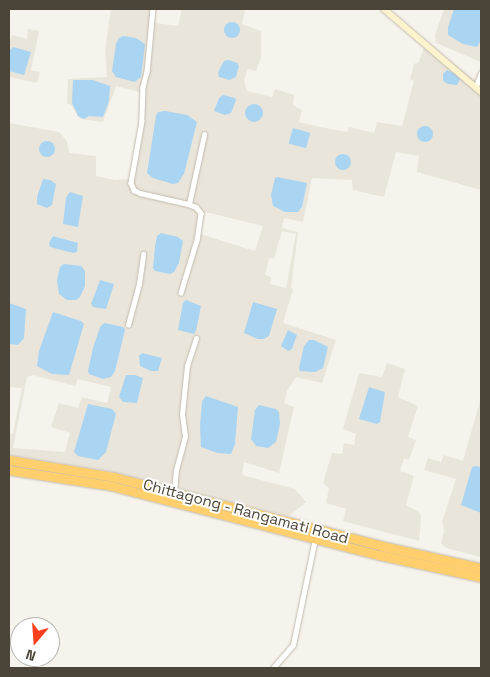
<!DOCTYPE html>
<html>
<head>
<meta charset="utf-8">
<style>
  body { margin:0 }
  #map { position:relative; width:490px; height:677px; overflow:hidden; background:#f6f3ec; font-family:"Space Grotesk",sans-serif }
  div>[style] { position:absolute }
  .residential>* { inset:0; background:#eae5da }
  .water>* { inset:0; background:#a9d4f2; transform-origin:0 0 }
  .round { border-radius:50% }
  .roads { filter:drop-shadow(0 0 1px #c2bbae) drop-shadow(0 0 1px #c2bbae) }
  .street>* { height:4.5px; margin:-2.25px; padding:0 2.25px; transform-origin:2.25px; border-radius:2.25px; background:#fff }
  .secondary>* { height:6px; margin:-3px; padding:0 3px; transform-origin:3px; border-radius:3px; background:#fff3cd }
  .highway>* { height:9px; margin:-4.5px; padding:0 4.5px; transform-origin:4.5px; border-radius:4.5px; background:#ffcf6e }
  span { translate:-50% -50%; white-space:nowrap; text-align:center; line-height:1.15; -webkit-text-stroke:4px #fff; paint-order:stroke }
  .street-label { font-size:15px; color:#4b4439 }
  .frame { position:absolute; inset:0; border:10px solid #4b4439; pointer-events:none }
  .north { position:absolute; left:10px; top:617px; width:50px; height:50px; box-sizing:border-box; background:#fff; border:1px solid #b7b4b0; border-radius:50%; rotate:198deg; font-size:14px; font-weight:700; line-height:20px; text-align:center; color:#4b4439 }
  .north::after { content:''; display:block; margin:auto; width:18px; height:22px; background:#fc3f1d; clip-path:polygon(50% 0,100% 100%,50% 72%,0 100%) }
</style>
</head>
<body>
<div id="map">
  <div class="residential">
    <i style="clip-path:polygon(evenodd,111px 9px,156px 9px,155px 23px,178px 26px,182px 9px,245px 9px,242px 24px,261px 31px,261px 57px,256px 71px,248px 69px,244px 80px,247px 91px,272px 97px,275px 89px,294px 95px,293px 105px,302px 110px,299px 122px,320px 127px,347px 132px,349px 127px,374px 133px,377px 122px,402px 126px,414px 81px,410px 79px,414px 64px,419px 62px,424px 48px,430px 45px,481px 85px,481px 190px,417px 172px,419px 156px,396px 152px,384px 197px,353px 190px,352px 180px,312px 178px,303px 222px,284px 218px,282px 228px,298px 232px,291px 288px,293px 289px,283px 323px,336px 340px,322px 383px,296px 377px,287px 391px,284px 403px,294px 407px,279px 473px,244px 462px,242px 475px,295px 489px,306px 502px,289px 516px,109px 471px,9px 455px,9px 434px,13px 434px,22px 388px,9px 387px,9px 123px,59px 132px,67px 141px,69px 153px,96px 156px,96px 176px,115px 180px,129px 179px,140px 116px,140px 92px,116px 86px,103px 122px,80px 119px,71px 105px,67px 103px,68px 79px,107px 77px,105px 50px,111px 9px,205px 212px,263px 226px,255px 251px,200px 234px,205px 212px,111px 9px,282px 231px,296px 234px,286px 288px,270px 284px,271px 277px,265px 275px,269px 258px,274px 259px,282px 231px,111px 9px,33px 375px,75px 386px,78px 379px,111px 387px,107px 403px,82px 397px,78px 408px,59px 403px,51px 427px,70px 433px,65px 452px,13px 448px,27px 377px,33px 375px)"></i>
    <i style="clip-path:polygon(444px 9px,481px 9px,481px 62px,436px 43px,435px 35px)"></i>
    <i style="clip-path:polygon(28px 29px,39px 31px,31px 70px,40px 72px,37px 83px,9px 77px,9px 44px,12px 35px,27px 39px)"></i>
    <i style="clip-path:polygon(387px 363px,405px 369px,398px 397px,418px 406px,408px 437px,416px 440px,409px 460px,404px 458px,400px 471px,414px 476px,406px 505px,419px 512px,421px 516px,419px 541px,343px 521px,346px 509px,326px 503px,329px 488px,323px 483px,332px 453px,342px 454px,344px 443px,354px 445px,356px 434px,343px 429px,359px 373px,382px 377px)"></i>
    <i style="clip-path:polygon(481px 397px,481px 557px,446px 548px,441px 543px,444px 531px,442px 522px,456px 479px,424px 470px,428px 458px,441px 462px,444px 455px,463px 461px)"></i>
  </div>
  <div class="water">
    <i style="clip-path:polygon(454px 9px,481px 9px,481px 40px,477px 47px,463px 44px,448px 35px,448px 27px)"></i>
    <i class="round" style="left:224px;top:22px;width:16px;height:16px"></i>
    <i style="clip-path:polygon(123px 36px,136px 38px,145px 44px,141px 77px,135px 82px,116px 77px,112px 71px,116px 44px,119px 38px)"></i>
    <i style="clip-path:polygon(13px 47px,31px 52px,24px 75px,9px 71px,9px 51px)"></i>
    <i style="clip-path:polygon(229px 60px,237px 63px,239px 66px,236px 77px,229px 80px,219px 77px,218px 72px,224px 61px)"></i>
    <i style="clip-path:polygon(447px 70px,461px 77px,457px 85px,448px 84px,443px 81px,443px 74px)"></i>
    <i style="clip-path:polygon(73px 80px,93px 80px,110px 86px,109px 101px,103px 117px,89px 116px,84px 119px,78px 116px,72px 103px)"></i>
    <i style="clip-path:polygon(223px 95px,235px 98px,236px 100px,231px 113px,225px 115px,214px 111px,219px 98px)"></i>
    <i class="round" style="left:245px;top:104px;width:18px;height:18px"></i>
    <i style="clip-path:polygon(165px 111px,187px 115px,197px 122px,184px 174px,178px 183px,173px 184px,153px 178px,147px 173px,156px 116px,158px 112px)"></i>
    <i class="round" style="left:417px;top:126px;width:16px;height:16px"></i>
    <i style="left:293px;top:128px;width:18px;height:16px;rotate:16deg"></i>
    <i class="round" style="left:39px;top:141px;width:16px;height:16px"></i>
    <i class="round" style="left:335px;top:154px;width:16px;height:16px"></i>
    <i style="clip-path:polygon(277px 177px,307px 183px,302px 207px,298px 212px,285px 212px,273px 206px,271px 195px,275px 178px)"></i>
    <i style="clip-path:polygon(43px 179px,50px 180px,56px 184px,52px 205px,47px 208px,37px 204px,37px 197px)"></i>
    <i style="clip-path:polygon(70px 192px,83px 196px,78px 227px,63px 224px,66px 198px)"></i>
    <i style="clip-path:polygon(161px 233px,178px 237px,183px 241px,179px 263px,174px 272px,170px 274px,155px 271px,153px 268px,155px 246px,157px 236px)"></i>
    <i style="clip-path:polygon(53px 236px,78px 243px,77px 252px,73px 253px,50px 247px,49px 243px)"></i>
    <i style="clip-path:polygon(64px 264px,81px 266px,85px 271px,85px 286px,80px 297px,76px 300px,67px 300px,59px 294px,57px 280px,60px 267px)"></i>
    <i style="clip-path:polygon(100px 280px,114px 284px,106px 309px,93px 307px,91px 304px)"></i>
    <i style="clip-path:polygon(186px 300px,201px 306px,196px 331px,194px 334px,178px 330px,183px 303px)"></i>
    <i style="clip-path:polygon(253px 302px,277px 309px,269px 336px,264px 339px,258px 339px,244px 333px)"></i>
    <i style="clip-path:polygon(9px 303px,26px 309px,24px 338px,18px 345px,9px 344px)"></i>
    <i style="clip-path:polygon(53px 312px,81px 321px,84px 324px,69px 375px,52px 374px,37px 366px,39px 351px)"></i>
    <i style="clip-path:polygon(104px 323px,123px 327px,125px 330px,115px 371px,111px 377px,103px 379px,89px 374px,88px 371px,93px 348px,100px 327px)"></i>
    <i style="clip-path:polygon(288px 330px,297px 335px,292px 349px,288px 351px,281px 346px)"></i>
    <i style="clip-path:polygon(309px 340px,314px 340px,328px 347px,323px 368px,315px 372px,300px 371px,299px 368px,304px 346px)"></i>
    <i style="clip-path:polygon(142px 353px,162px 358px,158px 371px,151px 371px,140px 366px,139px 356px)"></i>
    <i style="clip-path:polygon(126px 375px,135px 375px,143px 378px,137px 403px,123px 402px,119px 397px)"></i>
    <i style="clip-path:polygon(369px 387px,385px 392px,380px 422px,377px 424px,359px 419px)"></i>
    <i style="clip-path:polygon(206px 396px,238px 407px,235px 444px,231px 454px,217px 453px,201px 447px,200px 426px,202px 401px)"></i>
    <i style="clip-path:polygon(88px 404px,112px 409px,116px 414px,106px 452px,98px 460px,78px 456px,74px 452px)"></i>
    <i style="clip-path:polygon(259px 405px,276px 409px,279px 412px,280px 424px,276px 442px,268px 448px,256px 446px,251px 439px,255px 410px)"></i>
    <i style="clip-path:polygon(476px 466px,481px 467px,481px 513px,461px 505px,472px 467px)"></i>
  </div>
  <div class="roads">
    <div class="street">
      <i style="left:153px;top:9px;width:63px;rotate:95.4deg"></i>
      <i style="left:147px;top:72px;width:16px;rotate:105deg"></i>
      <i style="left:143px;top:87px;width:34px;rotate:92deg"></i>
      <i style="left:142px;top:121px;width:63px;rotate:100.1deg"></i>
      <i style="left:131px;top:183px;width:8px;rotate:67deg"></i>
      <i style="left:134px;top:190px;width:7px;rotate:27deg"></i>
      <i style="left:140px;top:193px;width:49px;rotate:12.9deg"></i>
      <i style="left:188px;top:204px;width:9px;rotate:21deg"></i>
      <i style="left:196px;top:207px;width:8px;rotate:50deg"></i>
      <i style="left:201px;top:213px;width:27px;rotate:98deg"></i>
      <i style="left:197px;top:240px;width:55px;rotate:106.8deg"></i>
      <i style="left:476px;top:86px;width:14px;rotate:-69deg"></i>
      <i style="left:189px;top:204px;width:71px;rotate:-77.7deg"></i>
      <i style="left:128px;top:325px;width:42px;rotate:-75deg"></i>
      <i style="left:139px;top:284px;width:30px;rotate:-82deg"></i>
      <i style="left:174px;top:492px;width:22px;rotate:-85deg"></i>
      <i style="left:176px;top:470px;width:35px;rotate:-75deg"></i>
      <i style="left:185px;top:436px;width:22px;rotate:-98deg"></i>
      <i style="left:182px;top:414px;width:48px;rotate:-84.1deg"></i>
      <i style="left:187px;top:366px;width:29px;rotate:-72deg"></i>
      <i style="left:273px;top:668px;width:30px;rotate:-49deg"></i>
      <i style="left:293px;top:645px;width:108px;rotate:-78.3deg"></i>
    </div>
    <div class="secondary">
      <i style="left:384px;top:9px;width:128px;rotate:40.6deg"></i>
    </div>
    <div class="highway">
      <i style="left:9px;top:460px;width:106px;rotate:9.2deg"></i>
      <i style="left:114px;top:477px;width:277px;rotate:14.4deg"></i>
      <i style="left:382px;top:546px;width:101px;rotate:12.5deg"></i>
      <i style="left:9px;top:470px;width:104px;rotate:8.8deg"></i>
      <i style="left:112px;top:486px;width:276px;rotate:14.5deg"></i>
      <i style="left:379px;top:555px;width:104px;rotate:12.2deg"></i>
    </div>
  </div>
  <div class="street-label">
    <span style="left:246px;top:511px;rotate:15deg">Chittagong - Rangamati Road</span>
  </div>
  <div class="frame"></div>
  <div class="north">N</div>
</div>
</body>
</html>
